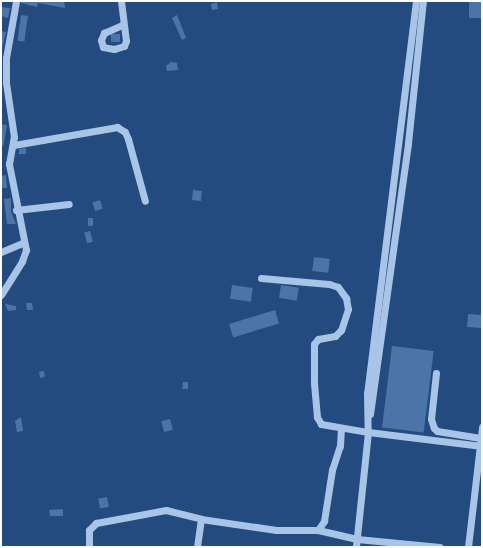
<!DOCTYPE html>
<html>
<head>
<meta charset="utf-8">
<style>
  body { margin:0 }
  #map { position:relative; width:483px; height:548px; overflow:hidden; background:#234b7f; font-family:"Varela Round",sans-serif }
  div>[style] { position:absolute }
  .building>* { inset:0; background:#4b74a8; transform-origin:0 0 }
  .minor>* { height:7px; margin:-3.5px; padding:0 3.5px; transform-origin:3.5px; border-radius:3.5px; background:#a8c4e6 }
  span { translate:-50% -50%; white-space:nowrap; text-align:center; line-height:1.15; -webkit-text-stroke:3px #234b7f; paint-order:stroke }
  .frame { position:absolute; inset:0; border:2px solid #fff; pointer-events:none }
</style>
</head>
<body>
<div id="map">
  <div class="building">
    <i style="clip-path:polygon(21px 1px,64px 1px,65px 8px,38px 3px,37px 7px,21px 3px)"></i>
    <i style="left:469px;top:1px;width:13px;height:17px"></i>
    <i style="clip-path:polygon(217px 2px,218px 9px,212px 10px,211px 4px)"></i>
    <i style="clip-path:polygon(1px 7px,10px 8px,8px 18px,1px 16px)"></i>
    <i style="left:21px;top:15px;width:7px;height:26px;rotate:8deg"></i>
    <i style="clip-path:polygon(177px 15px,186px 38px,182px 40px,172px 18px)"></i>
    <i style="clip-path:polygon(1px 31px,6px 32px,2px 49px,1px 49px)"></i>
    <i style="left:120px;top:34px;width:8px;height:9px;rotate:90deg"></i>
    <i style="clip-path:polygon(171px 62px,177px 63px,178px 70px,167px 71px,166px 66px)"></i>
    <i style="left:1px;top:124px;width:6px;height:21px;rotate:9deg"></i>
    <i style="clip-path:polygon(26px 148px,26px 154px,19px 154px,19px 149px)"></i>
    <i style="clip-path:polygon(6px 175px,7px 188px,1px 188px,1px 176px)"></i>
    <i style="left:193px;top:190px;width:9px;height:10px;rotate:6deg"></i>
    <i style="clip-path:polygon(11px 198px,11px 211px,16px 224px,7px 224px,4px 199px)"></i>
    <i style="left:100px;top:200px;width:9px;height:8px;rotate:72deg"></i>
    <i style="left:88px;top:218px;width:5px;height:8px"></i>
    <i style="left:90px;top:231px;width:11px;height:6px;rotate:75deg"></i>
    <i style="left:314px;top:257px;width:16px;height:14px;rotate:7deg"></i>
    <i style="left:232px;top:285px;width:21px;height:14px;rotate:8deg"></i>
    <i style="left:281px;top:285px;width:18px;height:13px;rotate:9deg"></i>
    <i style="clip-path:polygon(26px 303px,32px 303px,33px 310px,27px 310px)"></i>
    <i style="clip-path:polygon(5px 304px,16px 306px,16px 310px,8px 311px)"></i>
    <i style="left:275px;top:310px;width:14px;height:48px;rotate:73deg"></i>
    <i style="left:468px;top:314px;width:14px;height:13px;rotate:4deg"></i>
    <i style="left:392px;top:346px;width:42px;height:82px;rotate:7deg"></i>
    <i style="left:44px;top:371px;width:6px;height:5px;rotate:81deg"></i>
    <i style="clip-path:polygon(183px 382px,188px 382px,188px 389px,182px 389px)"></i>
    <i style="clip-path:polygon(21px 417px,23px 431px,17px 432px,15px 421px)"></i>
    <i style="left:170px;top:419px;width:11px;height:9px;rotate:75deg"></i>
    <i style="left:107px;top:497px;width:10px;height:9px;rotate:79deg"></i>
    <i style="clip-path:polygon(63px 509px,63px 516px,50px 516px,49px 510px)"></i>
  </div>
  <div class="minor">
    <i style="left:121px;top:1px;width:40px;rotate:82.9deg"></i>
    <i style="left:126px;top:41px;width:5px;rotate:112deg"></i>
    <i style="left:124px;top:46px;width:10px;rotate:163deg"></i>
    <i style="left:114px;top:49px;width:11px;rotate:-170deg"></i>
    <i style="left:103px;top:47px;width:7px;rotate:-106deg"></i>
    <i style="left:101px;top:40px;width:8px;rotate:-67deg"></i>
    <i style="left:104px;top:33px;width:20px;rotate:-24deg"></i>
    <i style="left:416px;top:1px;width:395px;rotate:97.1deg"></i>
    <i style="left:367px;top:393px;width:39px;rotate:89deg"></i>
    <i style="left:368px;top:432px;width:115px;rotate:7deg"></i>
    <i style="left:14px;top:145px;width:105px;rotate:-9.9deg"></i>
    <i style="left:117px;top:127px;width:9px;rotate:32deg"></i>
    <i style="left:125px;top:132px;width:8px;rotate:67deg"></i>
    <i style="left:128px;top:139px;width:64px;rotate:74.7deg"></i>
    <i style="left:16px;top:210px;width:53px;rotate:-6.5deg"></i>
    <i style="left:1px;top:252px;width:25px;rotate:-23deg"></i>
    <i style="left:261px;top:278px;width:68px;rotate:5deg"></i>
    <i style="left:329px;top:284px;width:9px;rotate:18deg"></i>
    <i style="left:338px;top:287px;width:14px;rotate:54deg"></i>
    <i style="left:346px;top:298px;width:11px;rotate:80deg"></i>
    <i style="left:348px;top:309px;width:22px;rotate:108deg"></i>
    <i style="left:341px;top:330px;width:8px;rotate:135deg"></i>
    <i style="left:335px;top:336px;width:17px;rotate:170deg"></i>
    <i style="left:318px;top:339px;width:6px;rotate:129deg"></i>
    <i style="left:314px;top:344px;width:39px;rotate:90deg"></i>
    <i style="left:314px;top:383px;width:34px;rotate:85deg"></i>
    <i style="left:317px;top:417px;width:8px;rotate:60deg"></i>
    <i style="left:321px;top:424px;width:48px;rotate:9.7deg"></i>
    <i style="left:368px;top:432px;width:116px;rotate:96deg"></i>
    <i style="left:1px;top:295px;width:40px;rotate:-58deg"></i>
    <i style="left:22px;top:261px;width:12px;rotate:-70deg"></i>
    <i style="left:26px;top:250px;width:88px;rotate:-101.2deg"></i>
    <i style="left:9px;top:164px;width:27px;rotate:-80deg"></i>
    <i style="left:14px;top:137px;width:55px;rotate:-98.4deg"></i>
    <i style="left:6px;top:83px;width:25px;rotate:-90deg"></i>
    <i style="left:6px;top:58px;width:58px;rotate:-80deg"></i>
    <i style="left:436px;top:373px;width:46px;rotate:96.2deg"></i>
    <i style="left:431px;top:419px;width:9px;rotate:72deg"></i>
    <i style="left:434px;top:428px;width:4px;rotate:45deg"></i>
    <i style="left:437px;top:431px;width:44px;rotate:9.2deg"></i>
    <i style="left:370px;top:414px;width:274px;rotate:-82deg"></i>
    <i style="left:408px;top:143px;width:143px;rotate:-84deg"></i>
    <i style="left:318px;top:530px;width:40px;rotate:13deg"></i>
    <i style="left:357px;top:539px;width:83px;rotate:5.5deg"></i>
    <i style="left:89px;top:547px;width:17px;rotate:-90deg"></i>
    <i style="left:89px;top:530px;width:10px;rotate:-45deg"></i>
    <i style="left:96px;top:523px;width:71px;rotate:-10.5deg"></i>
    <i style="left:166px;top:510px;width:36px;rotate:14deg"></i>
    <i style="left:201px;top:519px;width:76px;rotate:8.3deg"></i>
    <i style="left:276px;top:530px;width:42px"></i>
    <i style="left:318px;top:530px;width:11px;rotate:-56deg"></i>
    <i style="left:324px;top:521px;width:52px;rotate:-81.1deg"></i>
    <i style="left:332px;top:470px;width:25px;rotate:-72deg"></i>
    <i style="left:340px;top:446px;width:18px;rotate:-87deg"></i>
    <i style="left:197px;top:547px;width:28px;rotate:-82deg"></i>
    <i style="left:468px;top:547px;width:121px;rotate:-83.3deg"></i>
  </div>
  <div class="frame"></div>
</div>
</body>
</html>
